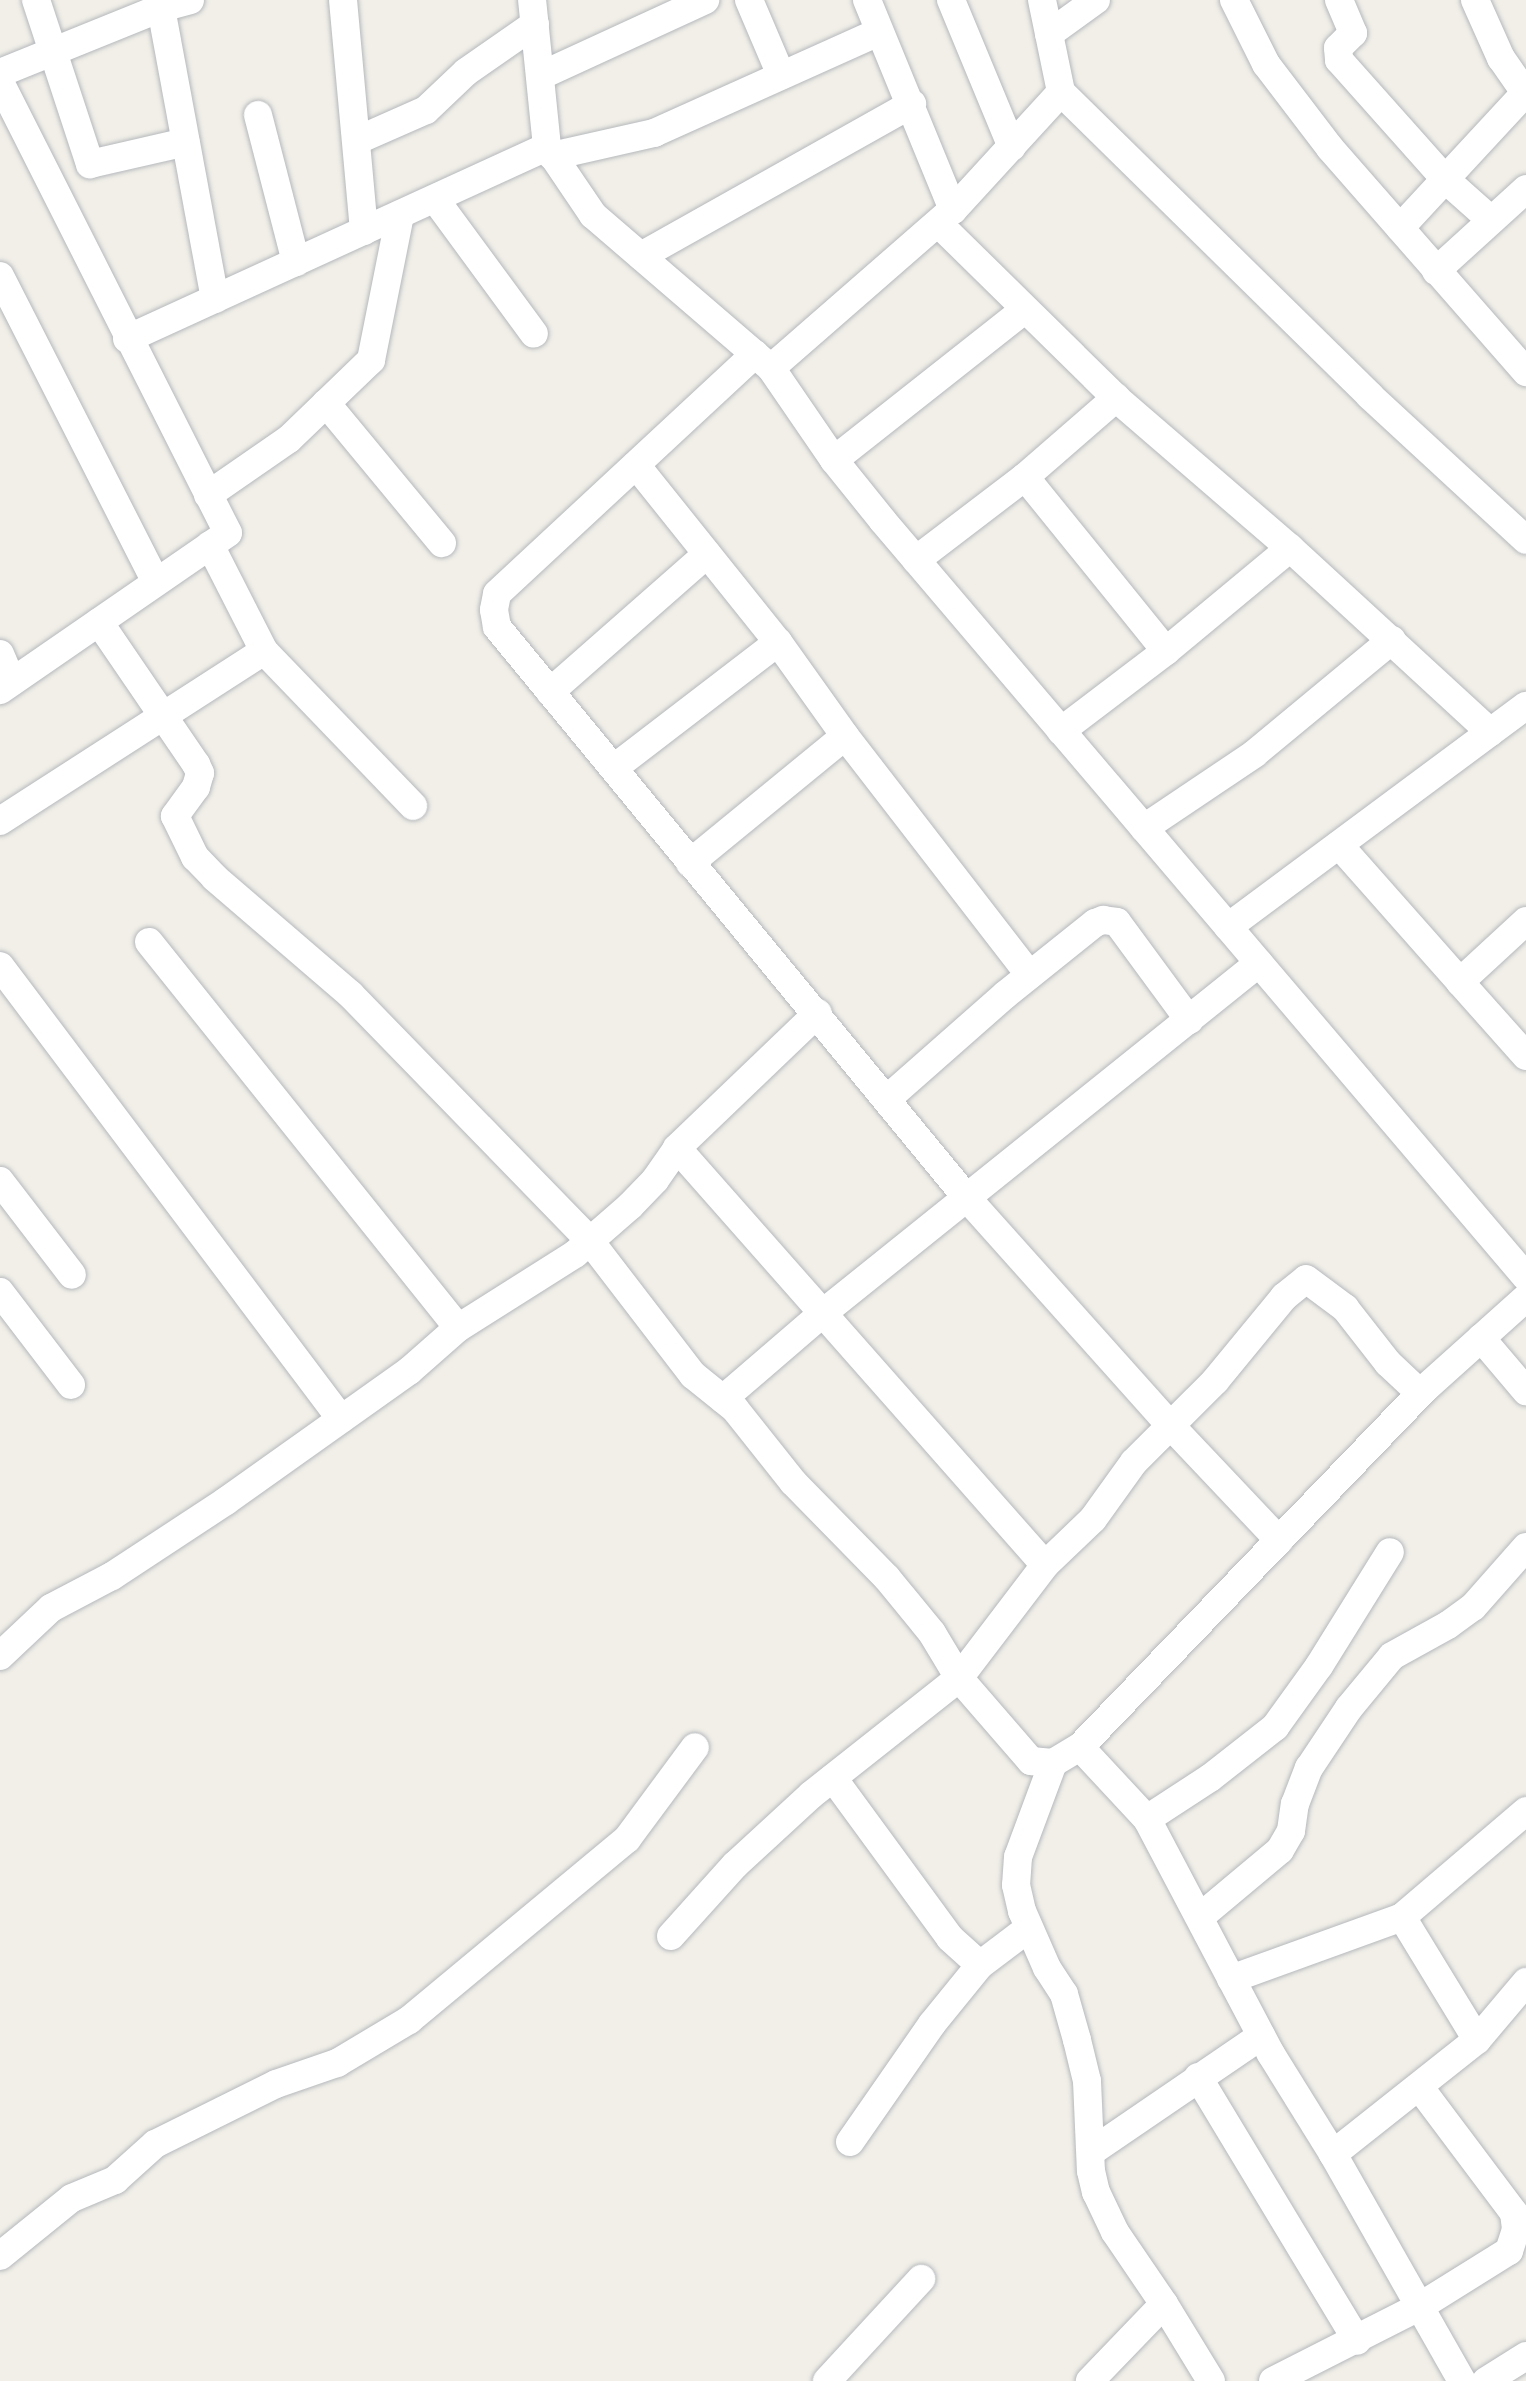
<!DOCTYPE html>
<html>
<head>
<meta charset="utf-8">
<style>
  body { margin:0 }
  #map { position:relative; width:1526px; height:2381px; overflow:hidden; background:#f1efe8; font-family:"Public Sans",sans-serif }
  div>[style] { position:absolute }
  .roads { filter:drop-shadow(0 0 2px #b5b8bc) drop-shadow(0 0 2px #b5b8bc) }
  .minor>* { height:28px; margin:-14px; padding:0 14px; transform-origin:14px; border-radius:14px; background:#fff }
  span { translate:-50% -50%; white-space:nowrap; text-align:center; line-height:1.15; -webkit-text-stroke:8px #fff; paint-order:stroke }
</style>
</head>
<body>
<div id="map">
  <div class="roads">
    <div class="minor">
      <i style="left:36px;top:0;width:173px;rotate:71.8deg"></i>
      <i style="left:90px;top:164px;width:98px;rotate:-12.9deg"></i>
      <i style="left:343px;top:0;width:232px;rotate:84.8deg"></i>
      <i style="left:749px;top:0;width:82px;rotate:66.9deg"></i>
      <i style="left:867px;top:0;width:227px;rotate:67.7deg"></i>
      <i style="left:953px;top:210px;width:160px;rotate:-47.5deg"></i>
      <i style="left:951px;top:0;width:159px;rotate:67.5deg"></i>
      <i style="left:1042px;top:0;width:94px;rotate:78.3deg"></i>
      <i style="left:1061px;top:92px;width:433px;rotate:44.5deg"></i>
      <i style="left:1370px;top:396px;width:212px;rotate:42.7deg"></i>
      <i style="left:1234px;top:0;width:72px;rotate:63.4deg"></i>
      <i style="left:1266px;top:64px;width:106px;rotate:52.7deg"></i>
      <i style="left:1330px;top:148px;width:298px;rotate:48.8deg"></i>
      <i style="left:1339px;top:0;width:36px;rotate:67deg"></i>
      <i style="left:1353px;top:33px;width:21px;rotate:135deg"></i>
      <i style="left:1338px;top:48px;width:12px;rotate:85deg"></i>
      <i style="left:1339px;top:60px;width:161px;rotate:48.3deg"></i>
      <i style="left:1446px;top:180px;width:59px;rotate:41.6deg"></i>
      <i style="left:1475px;top:0;width:64px;rotate:65.9deg"></i>
      <i style="left:1501px;top:58px;width:44px;rotate:55.2deg"></i>
      <i style="left:161px;top:8px;width:296px;rotate:79.5deg"></i>
      <i style="left:1049px;top:34px;width:58px;rotate:-35.9deg"></i>
      <i style="left:0;top:73px;width:174px;rotate:-22deg"></i>
      <i style="left:161px;top:8px;width:30px;rotate:-15deg"></i>
      <i style="left:540px;top:76px;width:182px;rotate:-24.7deg"></i>
      <i style="left:0;top:82px;width:505px;rotate:63.18deg"></i>
      <i style="left:228px;top:533px;width:277px;rotate:145.4deg"></i>
      <i style="left:258px;top:115px;width:152px;rotate:75.5deg"></i>
      <i style="left:358px;top:140px;width:74px;rotate:-23.8deg"></i>
      <i style="left:426px;top:110px;width:55px;rotate:-43.5deg"></i>
      <i style="left:466px;top:72px;width:84px;rotate:-34.8deg"></i>
      <i style="left:547px;top:147px;width:82px;rotate:55.9deg"></i>
      <i style="left:593px;top:215px;width:235px;rotate:40.7deg"></i>
      <i style="left:771px;top:368px;width:240px;rotate:-41.1deg"></i>
      <i style="left:552px;top:156px;width:105px;rotate:-12.7deg"></i>
      <i style="left:654px;top:133px;width:247px;rotate:-24.2deg"></i>
      <i style="left:435px;top:199px;width:167px;rotate:53.7deg"></i>
      <i style="left:939px;top:224px;width:248px;rotate:44.5deg"></i>
      <i style="left:1116px;top:398px;width:230px;rotate:40.8deg"></i>
      <i style="left:1290px;top:548px;width:272px;rotate:42.6deg"></i>
      <i style="left:1400px;top:228px;width:184px;rotate:-47.2deg"></i>
      <i style="left:641px;top:256px;width:311px;rotate:-29.3deg"></i>
      <i style="left:1436px;top:271px;width:122px;rotate:-42.3deg"></i>
      <i style="left:0;top:276px;width:343px;rotate:63deg"></i>
      <i style="left:127px;top:339px;width:462px;rotate:-24.6deg"></i>
      <i style="left:547px;top:147px;width:148px;rotate:-95.8deg"></i>
      <i style="left:755px;top:354px;width:352px;rotate:137.1deg"></i>
      <i style="left:497px;top:594px;width:16px;rotate:101deg"></i>
      <i style="left:494px;top:610px;width:17px;rotate:80deg"></i>
      <i style="left:497px;top:627px;width:740px;rotate:50.54deg"></i>
      <i style="left:967px;top:1198px;width:307px;rotate:48.2deg"></i>
      <i style="left:1172px;top:1427px;width:156px;rotate:46.6deg"></i>
      <i style="left:771px;top:368px;width:112px;rotate:55.6deg"></i>
      <i style="left:834px;top:460px;width:78px;rotate:51.2deg"></i>
      <i style="left:883px;top:521px;width:992px;rotate:49.62deg"></i>
      <i style="left:326px;top:403px;width:182px;rotate:50.4deg"></i>
      <i style="left:834px;top:460px;width:243px;rotate:-38.3deg"></i>
      <i style="left:636px;top:465px;width:227px;rotate:51.3deg"></i>
      <i style="left:778px;top:642px;width:115px;rotate:54.5deg"></i>
      <i style="left:845px;top:736px;width:302px;rotate:52.3deg"></i>
      <i style="left:1025px;top:477px;width:224px;rotate:51deg"></i>
      <i style="left:208px;top:495px;width:98px;rotate:-34.7deg"></i>
      <i style="left:289px;top:439px;width:114px;rotate:-43.9deg"></i>
      <i style="left:371px;top:360px;width:148px;rotate:-78.7deg"></i>
      <i style="left:210px;top:545px;width:119px;rotate:63deg"></i>
      <i style="left:264px;top:651px;width:215px;rotate:46.1deg"></i>
      <i style="left:916px;top:560px;width:137px;rotate:-37.3deg"></i>
      <i style="left:1025px;top:477px;width:121px;rotate:-41deg"></i>
      <i style="left:99px;top:622px;width:172px;rotate:55.7deg"></i>
      <i style="left:196px;top:764px;width:10px;rotate:66deg"></i>
      <i style="left:200px;top:773px;width:15px;rotate:106deg"></i>
      <i style="left:196px;top:787px;width:36px;rotate:126deg"></i>
      <i style="left:175px;top:816px;width:46px;rotate:64deg"></i>
      <i style="left:195px;top:857px;width:29px;rotate:46deg"></i>
      <i style="left:215px;top:878px;width:178px;rotate:40.7deg"></i>
      <i style="left:350px;top:994px;width:344px;rotate:45.8deg"></i>
      <i style="left:590px;top:1241px;width:169px;rotate:52.5deg"></i>
      <i style="left:693px;top:1375px;width:54px;rotate:39deg"></i>
      <i style="left:735px;top:1409px;width:93px;rotate:51.5deg"></i>
      <i style="left:793px;top:1482px;width:134px;rotate:45.6deg"></i>
      <i style="left:887px;top:1578px;width:71px;rotate:50.7deg"></i>
      <i style="left:932px;top:1633px;width:52px;rotate:59deg"></i>
      <i style="left:959px;top:1678px;width:142px;rotate:-52.7deg"></i>
      <i style="left:1045px;top:1565px;width:66px;rotate:-43.8deg"></i>
      <i style="left:1093px;top:1519px;width:70px;rotate:-54.3deg"></i>
      <i style="left:1134px;top:1462px;width:115px;rotate:-45deg"></i>
      <i style="left:1215px;top:1381px;width:109px;rotate:-50.6deg"></i>
      <i style="left:1284px;top:1297px;width:28px;rotate:-39deg"></i>
      <i style="left:1306px;top:1279px;width:49px;rotate:36.6deg"></i>
      <i style="left:1345px;top:1308px;width:70px;rotate:52deg"></i>
      <i style="left:1388px;top:1363px;width:44px;rotate:43.2deg"></i>
      <i style="left:1420px;top:1393px;width:142px;rotate:-41.9deg"></i>
      <i style="left:0;top:654px;width:30px;rotate:67deg"></i>
      <i style="left:550px;top:692px;width:209px;rotate:-41.3deg"></i>
      <i style="left:1061px;top:731px;width:132px;rotate:-37.3deg"></i>
      <i style="left:1166px;top:651px;width:161px;rotate:-39.7deg"></i>
      <i style="left:614px;top:768px;width:207px;rotate:-37.5deg"></i>
      <i style="left:0;top:821px;width:314px;rotate:-32.8deg"></i>
      <i style="left:1144px;top:828px;width:133px;rotate:-33.9deg"></i>
      <i style="left:1254px;top:754px;width:179px;rotate:-39.6deg"></i>
      <i style="left:1339px;top:845px;width:183px;rotate:48.5deg"></i>
      <i style="left:690px;top:863px;width:200px;rotate:-39.3deg"></i>
      <i style="left:1526px;top:921px;width:90px;rotate:137.3deg"></i>
      <i style="left:1460px;top:982px;width:99px;rotate:48.3deg"></i>
      <i style="left:1228px;top:927px;width:371px;rotate:-36.6deg"></i>
      <i style="left:149px;top:942px;width:494px;rotate:51.3deg"></i>
      <i style="left:0;top:966px;width:567px;rotate:53.03deg"></i>
      <i style="left:887px;top:1099px;width:157px;rotate:-41.4deg"></i>
      <i style="left:1005px;top:995px;width:115px;rotate:-38.7deg"></i>
      <i style="left:1095px;top:923px;width:9px;rotate:-21deg"></i>
      <i style="left:1103px;top:920px;width:14px;rotate:8deg"></i>
      <i style="left:1117px;top:922px;width:122px;rotate:53.7deg"></i>
      <i style="left:677px;top:1148px;width:556px;rotate:48.57deg"></i>
      <i style="left:0;top:1181px;width:118px;rotate:52.5deg"></i>
      <i style="left:0;top:1292px;width:117px;rotate:52.6deg"></i>
      <i style="left:1481px;top:1338px;width:70px;rotate:49.7deg"></i>
      <i style="left:723px;top:1399px;width:132px;rotate:-40.7deg"></i>
      <i style="left:823px;top:1313px;width:559px;rotate:-38.76deg"></i>
      <i style="left:0;top:1656px;width:70px;rotate:-43.3deg"></i>
      <i style="left:51px;top:1608px;width:69px;rotate:-27.7deg"></i>
      <i style="left:112px;top:1576px;width:136px;rotate:-33.3deg"></i>
      <i style="left:226px;top:1501px;width:224px;rotate:-35.4deg"></i>
      <i style="left:409px;top:1371px;width:65px;rotate:-41.3deg"></i>
      <i style="left:458px;top:1328px;width:138px;rotate:-32.3deg"></i>
      <i style="left:575px;top:1254px;width:73px;rotate:-41.1deg"></i>
      <i style="left:630px;top:1206px;width:36px;rotate:-46deg"></i>
      <i style="left:655px;top:1180px;width:39px;rotate:-55deg"></i>
      <i style="left:677px;top:1148px;width:195px;rotate:-43.8deg"></i>
      <i style="left:1080px;top:1747px;width:98px;rotate:47.1deg"></i>
      <i style="left:1147px;top:1819px;width:266px;rotate:62.2deg"></i>
      <i style="left:1271px;top:2054px;width:118px;rotate:58.2deg"></i>
      <i style="left:1333px;top:2154px;width:261px;rotate:60.4deg"></i>
      <i style="left:1053px;top:1763px;width:100px;rotate:110.4deg"></i>
      <i style="left:1018px;top:1857px;width:28px;rotate:94deg"></i>
      <i style="left:1016px;top:1885px;width:27px;rotate:77deg"></i>
      <i style="left:1022px;top:1911px;width:62px;rotate:66.3deg"></i>
      <i style="left:1047px;top:1968px;width:31px;rotate:57deg"></i>
      <i style="left:1064px;top:1994px;width:48px;rotate:74.2deg"></i>
      <i style="left:1077px;top:2040px;width:42px;rotate:76.3deg"></i>
      <i style="left:1087px;top:2081px;width:90px;rotate:87.5deg"></i>
      <i style="left:1091px;top:2171px;width:22px;rotate:77deg"></i>
      <i style="left:1096px;top:2192px;width:44px;rotate:64.6deg"></i>
      <i style="left:1115px;top:2232px;width:87px;rotate:55.8deg"></i>
      <i style="left:1164px;top:2304px;width:107px;rotate:133.9deg"></i>
      <i style="left:833px;top:1778px;width:198px;rotate:53.8deg"></i>
      <i style="left:950px;top:1938px;width:40px;rotate:42deg"></i>
      <i style="left:1147px;top:1819px;width:75px;rotate:-33.1deg"></i>
      <i style="left:1210px;top:1778px;width:83px;rotate:-38.1deg"></i>
      <i style="left:1275px;top:1727px;width:75px;rotate:-54.2deg"></i>
      <i style="left:1319px;top:1666px;width:134px;rotate:-58.1deg"></i>
      <i style="left:1200px;top:1917px;width:104px;rotate:-39.9deg"></i>
      <i style="left:1280px;top:1850px;width:22px;rotate:-60deg"></i>
      <i style="left:1291px;top:1831px;width:27px;rotate:-82deg"></i>
      <i style="left:1295px;top:1804px;width:39px;rotate:-69deg"></i>
      <i style="left:1309px;top:1768px;width:72px;rotate:-56.3deg"></i>
      <i style="left:1349px;top:1708px;width:67px;rotate:-50.4deg"></i>
      <i style="left:1392px;top:1656px;width:64px;rotate:-29deg"></i>
      <i style="left:1448px;top:1625px;width:31px;rotate:-36deg"></i>
      <i style="left:1473px;top:1607px;width:80px;rotate:-48.5deg"></i>
      <i style="left:1402px;top:1917px;width:144px;rotate:58.6deg"></i>
      <i style="left:671px;top:1936px;width:96px;rotate:-48deg"></i>
      <i style="left:735px;top:1865px;width:103px;rotate:-42.6deg"></i>
      <i style="left:811px;top:1795px;width:189px;rotate:-38.3deg"></i>
      <i style="left:959px;top:1678px;width:110px;rotate:49.1deg"></i>
      <i style="left:1031px;top:1761px;width:22px;rotate:5deg"></i>
      <i style="left:1053px;top:1763px;width:31px;rotate:-31deg"></i>
      <i style="left:1080px;top:1747px;width:499px;rotate:-46.1deg"></i>
      <i style="left:1231px;top:1979px;width:182px;rotate:-19.9deg"></i>
      <i style="left:1402px;top:1917px;width:163px;rotate:-40.5deg"></i>
      <i style="left:1198px;top:2077px;width:308px;rotate:58.9deg"></i>
      <i style="left:850px;top:2142px;width:144px;rotate:-55.2deg"></i>
      <i style="left:932px;top:2024px;width:76px;rotate:-50.9deg"></i>
      <i style="left:980px;top:1965px;width:61px;rotate:-37.1deg"></i>
      <i style="left:1091px;top:2152px;width:206px;rotate:-34.3deg"></i>
      <i style="left:1333px;top:2154px;width:184px;rotate:-38.4deg"></i>
      <i style="left:1477px;top:2040px;width:76px;rotate:-49.8deg"></i>
      <i style="left:0;top:2256px;width:92px;rotate:-38.9deg"></i>
      <i style="left:72px;top:2198px;width:47px;rotate:-22.7deg"></i>
      <i style="left:115px;top:2180px;width:54px;rotate:-42deg"></i>
      <i style="left:155px;top:2144px;width:135px;rotate:-26.4deg"></i>
      <i style="left:276px;top:2084px;width:65px;rotate:-19deg"></i>
      <i style="left:337px;top:2063px;width:84px;rotate:-30.8deg"></i>
      <i style="left:409px;top:2020px;width:283px;rotate:-39.7deg"></i>
      <i style="left:627px;top:1839px;width:114px;rotate:-53.5deg"></i>
      <i style="left:1164px;top:2304px;width:90px;rotate:58.6deg"></i>
      <i style="left:827px;top:2381px;width:139px;rotate:-47.3deg"></i>
      <i style="left:1273px;top:2381px;width:164px;rotate:-26.9deg"></i>
      <i style="left:1419px;top:2307px;width:106px;rotate:-31.9deg"></i>
      <i style="left:1509px;top:2251px;width:23px;rotate:-72deg"></i>
      <i style="left:1516px;top:2229px;width:16px;rotate:-97deg"></i>
      <i style="left:1514px;top:2213px;width:156px;rotate:-126.9deg"></i>
      <i style="left:1486px;top:2381px;width:47px;rotate:-32deg"></i>
    </div>
  </div>
</div>
</body>
</html>
